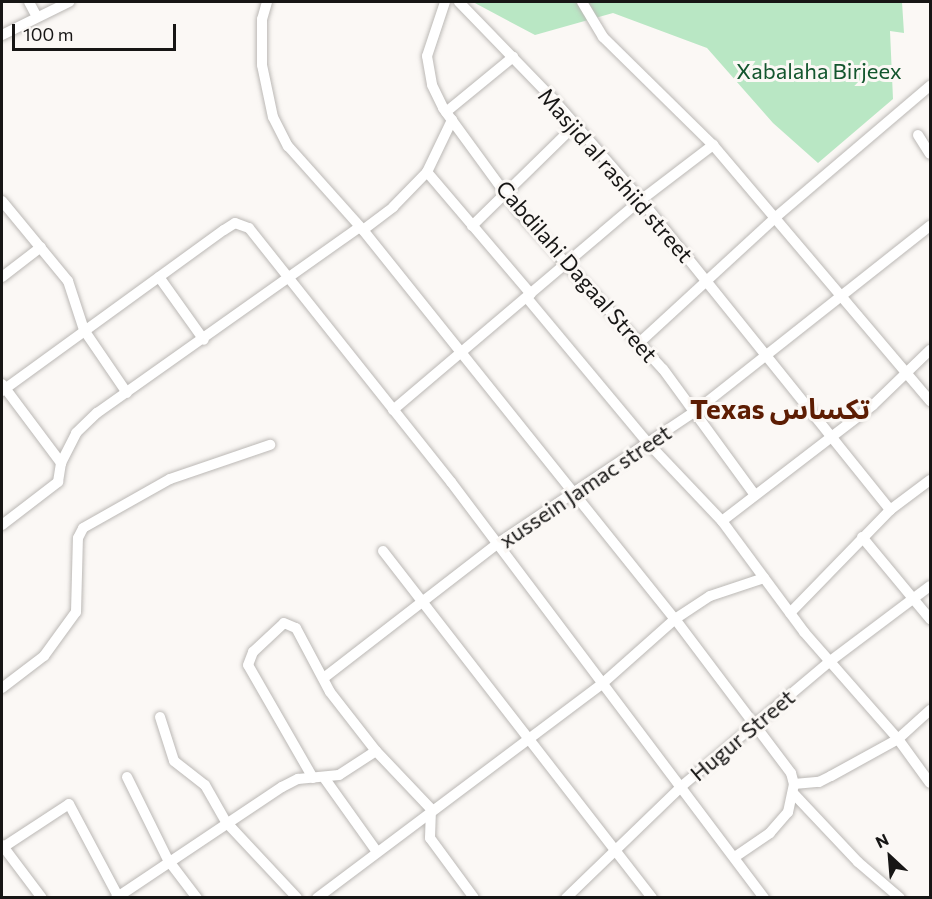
<!DOCTYPE html>
<html>
<head>
<meta charset="utf-8">
<style>
  body { margin:0 }
  #map { position:relative; width:932px; height:899px; overflow:hidden; background:#fbf8f5; font-family:Commissioner,"Noto Sans Arabic",sans-serif }
  div>[style] { position:absolute }
  .green>* { inset:0; background:#b9e7c4 }
  .roads { filter:drop-shadow(0 0 2px #bbb8b5) drop-shadow(0 0 2px #bbb8b5) }
  .minor>* { height:10px; margin:-5px; padding:0 5px; transform-origin:5px; border-radius:5px; background:#fff }
  span { translate:-50% -50%; white-space:nowrap; text-align:center; line-height:1.15; -webkit-text-stroke:6px #fbf8f5; paint-order:stroke }
  .park-label { font-size:22px; color:#13562e }
  .street-label { font-size:22px; color:#171615 }
  .district-label { font-size:28px; color:#5d1d03; font-weight:700 }
  .frame { position:absolute; inset:0; border:3px solid #171615; pointer-events:none }
  .north { position:absolute; left:860px; top:827px; width:60px; height:60px; -webkit-text-stroke:4px #fbf8f5; paint-order:stroke; rotate:334deg; font-size:16px; font-weight:700; line-height:24px; text-align:center; color:#171615 }
  .north::after { content:''; display:block; margin:auto; width:21px; height:27px; background:#171615; clip-path:polygon(50% 0,100% 100%,50% 72%,0 100%) }
  .scale { position:absolute; left:12px; top:24px; width:164px; height:27px; box-sizing:border-box; border:3px solid #171615; border-top:0; padding-left:8px; font-size:18px; line-height:21px; white-space:nowrap; color:#171615; -webkit-text-stroke:4px #fbf8f5; paint-order:stroke }
</style>
</head>
<body>
<div id="map">
  <div class="green">
    <i style="clip-path:polygon(473px 2px,902px 2px,904px 33px,890px 31px,893px 99px,818px 163px,773px 123px,707px 48px,613px 13px,535px 35px)"></i>
  </div>
  <div class="roads">
    <div class="minor">
      <i style="left:29px;top:2px;width:17px;rotate:62deg"></i>
      <i style="left:267px;top:2px;width:18px;rotate:106deg"></i>
      <i style="left:262px;top:19px;width:46px;rotate:90deg"></i>
      <i style="left:262px;top:65px;width:53px;rotate:78.1deg"></i>
      <i style="left:273px;top:117px;width:33px;rotate:63deg"></i>
      <i style="left:288px;top:146px;width:113px;rotate:48.2deg"></i>
      <i style="left:363px;top:230px;width:499px;rotate:51.3deg"></i>
      <i style="left:675px;top:619px;width:193px;rotate:53deg"></i>
      <i style="left:791px;top:773px;width:11px;rotate:75deg"></i>
      <i style="left:794px;top:784px;width:29px;rotate:102deg"></i>
      <i style="left:788px;top:812px;width:28px;rotate:131deg"></i>
      <i style="left:770px;top:833px;width:42px;rotate:145.6deg"></i>
      <i style="left:445px;top:2px;width:57px;rotate:108.4deg"></i>
      <i style="left:427px;top:56px;width:29px;rotate:80deg"></i>
      <i style="left:432px;top:85px;width:25px;rotate:64deg"></i>
      <i style="left:443px;top:108px;width:127px;rotate:53.9deg"></i>
      <i style="left:518px;top:211px;width:214px;rotate:47.5deg"></i>
      <i style="left:663px;top:369px;width:156px;rotate:53.9deg"></i>
      <i style="left:459px;top:2px;width:135px;rotate:45.9deg"></i>
      <i style="left:553px;top:99px;width:134px;rotate:48.9deg"></i>
      <i style="left:641px;top:200px;width:398px;rotate:51.2deg"></i>
      <i style="left:582px;top:2px;width:41px;rotate:59deg"></i>
      <i style="left:603px;top:37px;width:154px;rotate:44.5deg"></i>
      <i style="left:713px;top:145px;width:336px;rotate:49.7deg"></i>
      <i style="left:2px;top:35px;width:75px;rotate:-26.2deg"></i>
      <i style="left:446px;top:112px;width:87px;rotate:-39.4deg"></i>
      <i style="left:918px;top:135px;width:22px;rotate:58deg"></i>
      <i style="left:427px;top:172px;width:160px;rotate:49.6deg"></i>
      <i style="left:2px;top:201px;width:104px;rotate:50.5deg"></i>
      <i style="left:68px;top:281px;width:52px;rotate:71.9deg"></i>
      <i style="left:84px;top:330px;width:76px;rotate:55.7deg"></i>
      <i style="left:472px;top:226px;width:144px;rotate:-44.4deg"></i>
      <i style="left:363px;top:230px;width:38px;rotate:-37deg"></i>
      <i style="left:393px;top:207px;width:49px;rotate:-45.8deg"></i>
      <i style="left:427px;top:172px;width:58px;rotate:-64.3deg"></i>
      <i style="left:2px;top:277px;width:49px;rotate:-37.6deg"></i>
      <i style="left:159px;top:277px;width:77px;rotate:54.5deg"></i>
      <i style="left:527px;top:298px;width:189px;rotate:50.2deg"></i>
      <i style="left:648px;top:443px;width:108px;rotate:46.5deg"></i>
      <i style="left:722px;top:521px;width:138px;rotate:53.5deg"></i>
      <i style="left:804px;top:632px;width:142px;rotate:48.7deg"></i>
      <i style="left:898px;top:739px;width:54px;rotate:54deg"></i>
      <i style="left:639px;top:343px;width:188px;rotate:-42.6deg"></i>
      <i style="left:777px;top:216px;width:201px;rotate:-40.4deg"></i>
      <i style="left:2px;top:384px;width:99px;rotate:53.2deg"></i>
      <i style="left:2px;top:391px;width:274px;rotate:-36deg"></i>
      <i style="left:224px;top:230px;width:13px;rotate:-32deg"></i>
      <i style="left:235px;top:223px;width:15px;rotate:20deg"></i>
      <i style="left:249px;top:228px;width:325px;rotate:51.5deg"></i>
      <i style="left:451px;top:482px;width:521px;rotate:53.04deg"></i>
      <i style="left:393px;top:410px;width:325px;rotate:-40.3deg"></i>
      <i style="left:641px;top:200px;width:91px;rotate:-37.4deg"></i>
      <i style="left:722px;top:521px;width:190px;rotate:-37.5deg"></i>
      <i style="left:873px;top:405px;width:79px;rotate:-44deg"></i>
      <i style="left:2px;top:525px;width:71px;rotate:-37.5deg"></i>
      <i style="left:58px;top:482px;width:19px;rotate:-81deg"></i>
      <i style="left:61px;top:463px;width:34px;rotate:-63deg"></i>
      <i style="left:76px;top:433px;width:29px;rotate:-44deg"></i>
      <i style="left:97px;top:413px;width:322px;rotate:-35.3deg"></i>
      <i style="left:862px;top:537px;width:107px;rotate:50.3deg"></i>
      <i style="left:383px;top:551px;width:439px;rotate:52.2deg"></i>
      <i style="left:790px;top:613px;width:144px;rotate:-45.8deg"></i>
      <i style="left:890px;top:510px;width:50px;rotate:-36.9deg"></i>
      <i style="left:325px;top:677px;width:217px;rotate:-37.7deg"></i>
      <i style="left:497px;top:544px;width:236px;rotate:-33.8deg"></i>
      <i style="left:693px;top:413px;width:302px;rotate:-38.3deg"></i>
      <i style="left:2px;top:688px;width:53px;rotate:-37.3deg"></i>
      <i style="left:44px;top:656px;width:54px;rotate:-54deg"></i>
      <i style="left:76px;top:612px;width:74px;rotate:-88.5deg"></i>
      <i style="left:78px;top:538px;width:11px;rotate:-63deg"></i>
      <i style="left:83px;top:528px;width:100px;rotate:-29.4deg"></i>
      <i style="left:170px;top:479px;width:106px;rotate:-18.8deg"></i>
      <i style="left:160px;top:717px;width:46px;rotate:72.3deg"></i>
      <i style="left:174px;top:761px;width:39px;rotate:38deg"></i>
      <i style="left:205px;top:785px;width:43px;rotate:60.4deg"></i>
      <i style="left:226px;top:822px;width:104px;rotate:46.9deg"></i>
      <i style="left:127px;top:777px;width:93px;rotate:63.7deg"></i>
      <i style="left:168px;top:860px;width:48px;rotate:52.7deg"></i>
      <i style="left:313px;top:778px;width:130px;rotate:-119.9deg"></i>
      <i style="left:248px;top:665px;width:14px;rotate:-69deg"></i>
      <i style="left:253px;top:652px;width:42px;rotate:-43.1deg"></i>
      <i style="left:284px;top:623px;width:13px;rotate:23deg"></i>
      <i style="left:296px;top:628px;width:72px;rotate:62deg"></i>
      <i style="left:330px;top:692px;width:75px;rotate:52.1deg"></i>
      <i style="left:376px;top:751px;width:80px;rotate:46.5deg"></i>
      <i style="left:431px;top:809px;width:29px;rotate:92deg"></i>
      <i style="left:430px;top:838px;width:74px;rotate:53.7deg"></i>
      <i style="left:325px;top:779px;width:90px;rotate:54.5deg"></i>
      <i style="left:794px;top:784px;width:25px;rotate:-5deg"></i>
      <i style="left:819px;top:782px;width:13px;rotate:-27deg"></i>
      <i style="left:831px;top:776px;width:77px;rotate:-28.9deg"></i>
      <i style="left:898px;top:739px;width:43px;rotate:-42.2deg"></i>
      <i style="left:793px;top:793px;width:95px;rotate:46.7deg"></i>
      <i style="left:858px;top:862px;width:55px;rotate:40.6deg"></i>
      <i style="left:2px;top:845px;width:66px;rotate:53deg"></i>
      <i style="left:2px;top:848px;width:80px;rotate:-33.3deg"></i>
      <i style="left:69px;top:804px;width:106px;rotate:62deg"></i>
      <i style="left:116px;top:898px;width:200px;rotate:-33.8deg"></i>
      <i style="left:282px;top:787px;width:18px;rotate:-27deg"></i>
      <i style="left:298px;top:779px;width:41px;rotate:-5.6deg"></i>
      <i style="left:339px;top:775px;width:44px;rotate:-33deg"></i>
      <i style="left:317px;top:898px;width:358px;rotate:-36.9deg"></i>
      <i style="left:603px;top:683px;width:96px;rotate:-41.6deg"></i>
      <i style="left:675px;top:619px;width:42px;rotate:-33.3deg"></i>
      <i style="left:710px;top:596px;width:57px;rotate:-18.4deg"></i>
      <i style="left:566px;top:898px;width:163px;rotate:-44deg"></i>
      <i style="left:683px;top:785px;width:191px;rotate:-40.1deg"></i>
      <i style="left:829px;top:662px;width:126px;rotate:-37deg"></i>
    </div>
  </div>
  <div class="park-label">
    <span style="left:819px;top:71px">Xabalaha Birjeex</span>
  </div>
  <div class="street-label">
    <span style="left:616px;top:175px;rotate:49deg">Masjid al rashiid street</span>
    <span style="left:577px;top:271px;rotate:49deg">Cabdilahi Dagaal Street</span>
    <span style="left:585px;top:486px;rotate:-34deg">xussein Jamac street</span>
    <span style="left:742px;top:735px;rotate:-40deg">Hugur Street</span>
  </div>
  <div class="district-label">
    <span style="left:780px;top:408px">Texas تكساس</span>
  </div>
  <div class="frame"></div>
  <div class="north">N</div>
  <div class="scale">100 m</div>
</div>
</body>
</html>
